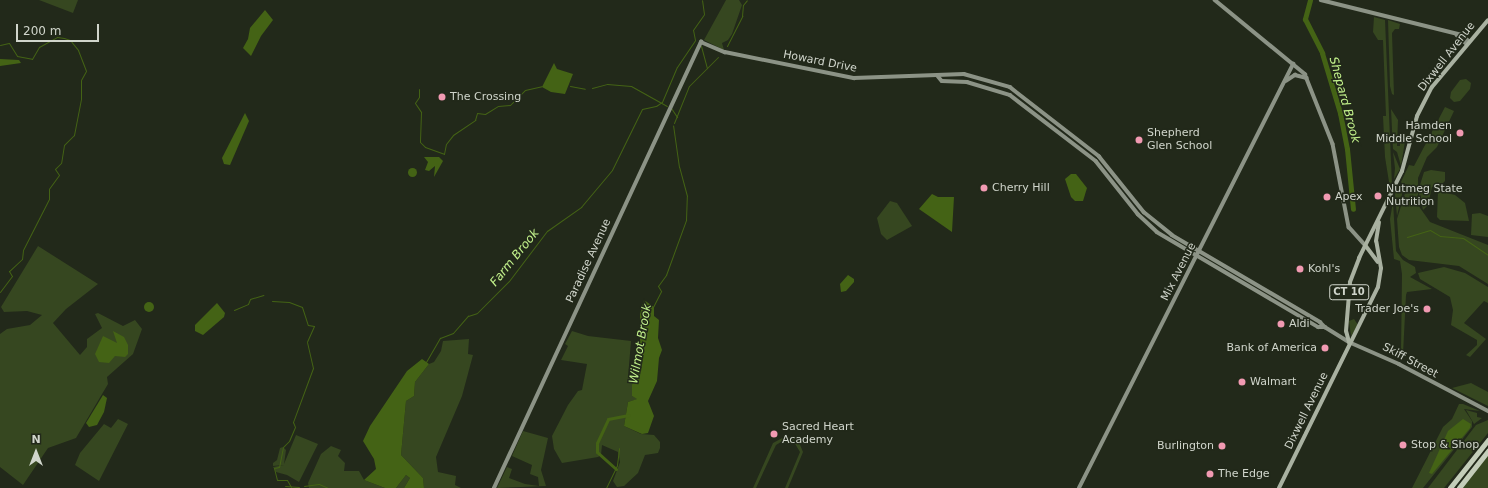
<!DOCTYPE html>
<html>
<head>
<meta charset="utf-8">
<style>
  body { margin:0 }
  #map { position:relative; width:1488px; height:488px; overflow:hidden; background:#22291a; font-family:"DejaVu Sans",sans-serif }
  div>[style] { position:absolute }
  .green>* { inset:0; background:#364720 }
  .water>* { inset:0; background:#446315 }
  .round { border-radius:50% }
  .stream>* { height:1px; margin:-0.5px; padding:0 0.5px; transform-origin:0.5px; border-radius:0.5px; background:#446315 }
  .canal>* { height:3px; margin:-1.5px; padding:0 1.5px; transform-origin:1.5px; border-radius:1.5px; background:#446315 }
  .river>* { height:5px; margin:-2.5px; padding:0 2.5px; transform-origin:2.5px; border-radius:2.5px; background:#446315 }
  .secondary>* { height:3.5px; margin:-1.75px; padding:0 1.75px; transform-origin:1.75px; border-radius:1.75px; background:#8c9386 }
  .primary>* { height:4px; margin:-2px; padding:0 2px; transform-origin:2px; border-radius:2px; background:#a9b1a1 }
  .highway>* { height:4.5px; margin:-2.25px; padding:0 2.25px; transform-origin:2.25px; border-radius:2.25px; background:#c3cdb9 }
  .dots>* { width:11px; height:11px; translate:-50% -50%; box-sizing:border-box; border:2px solid #22291a; border-radius:50% }
  span { translate:-50% -50%; white-space:nowrap; text-align:center; line-height:1.15; -webkit-text-stroke:3px #22291a; paint-order:stroke }
  .shield-label span { padding:1px 3px; background:#22291a; border:1px solid; border-radius:3px; -webkit-text-stroke-width:0 }
  .shield-label { font-size:10px; color:#d0d5cb; font-weight:700 }
  .street-label { font-size:11px; color:#d0d5cb }
  .poi-label { font-size:11px; color:#d0d5cb }
  .left { translate:0 -50%; text-align:left }
  .right { translate:-100% -50%; text-align:right }
  .water-label { font-size:12px; color:#c2f18b; font-style:italic }
  .north { position:absolute; left:16px; top:432px; width:40px; height:40px; -webkit-text-stroke:3px #22291a; paint-order:stroke; rotate:0deg; font-size:11px; font-weight:700; line-height:16px; text-align:center; color:#d0d5cb }
  .north::after { content:''; display:block; margin:auto; width:14px; height:18px; background:#d0d5cb; clip-path:polygon(50% 0,100% 100%,50% 72%,0 100%) }
  .scale { position:absolute; left:16px; top:24px; width:83px; height:18px; box-sizing:border-box; border:2px solid #d0d5cb; border-top:0; padding-left:5px; font-size:12px; line-height:14px; white-space:nowrap; color:#d0d5cb; -webkit-text-stroke:3px #22291a; paint-order:stroke }
</style>
</head>
<body>
<div id="map">
  <div class="green">
    <i style="clip-path:polygon(39px 0,78px 0,73px 13px)"></i>
    <i style="clip-path:polygon(726px 0,739px 0,742px 5px,732px 34px,728px 40px,722px 43px,724px 50px,704px 40px)"></i>
    <i style="clip-path:polygon(1374px 17px,1385px 20px,1392px 185px,1389px 182px,1385px 157px,1383px 116px,1386px 116px,1383px 40px,1378px 40px,1373px 32px)"></i>
    <i style="clip-path:polygon(1388px 20px,1400px 24px,1399px 29px,1395px 29px,1392px 33px,1394px 95px,1392px 94px,1390px 86px)"></i>
    <i style="clip-path:polygon(1466px 79px,1471px 83px,1470px 89px,1460px 101px,1454px 102px,1450px 98px,1451px 92px,1460px 80px)"></i>
    <i style="clip-path:polygon(1445px 107px,1454px 111px,1437px 147px,1427px 157px,1418px 178px,1418px 205px,1430px 222px,1488px 245px,1488px 284px,1459px 266px,1409px 260px,1402px 255px,1399px 247px,1397px 219px,1406px 190px,1401px 182px,1409px 165px,1414px 166px)"></i>
    <i style="clip-path:polygon(1391px 109px,1398px 120px,1397px 146px,1400px 146px,1400px 141px,1403px 141px,1402px 134px,1406px 135px,1401px 166px,1397px 152px,1393px 149px)"></i>
    <i style="clip-path:polygon(1393px 152px,1400px 169px,1394px 179px,1395px 168px)"></i>
    <i style="clip-path:polygon(1431px 170px,1445px 172px,1445px 181px,1441px 185px,1432px 187px,1428px 205px,1423px 210px,1419px 194px,1420px 185px,1424px 172px)"></i>
    <i style="clip-path:polygon(1400px 184px,1403px 190px,1397px 216px,1395px 194px)"></i>
    <i style="clip-path:polygon(1438px 191px,1455px 195px,1465px 203px,1469px 221px,1440px 220px,1437px 217px)"></i>
    <i style="clip-path:polygon(890px 201px,897px 203px,912px 226px,887px 240px,881px 234px,877px 218px)"></i>
    <i style="clip-path:polygon(1393px 202px,1396px 251px,1403px 260px,1415px 267px,1416px 273px,1410px 277px,1432px 289px,1407px 292px,1406px 295px,1403px 354px,1401px 354px,1402px 274px,1400px 261px,1394px 259px,1390px 219px)"></i>
    <i style="clip-path:polygon(1480px 213px,1488px 216px,1488px 237px,1471px 235px,1472px 214px)"></i>
    <i style="clip-path:polygon(38px 246px,98px 284px,66px 309px,53px 323px,80px 355px,87px 347px,87px 339px,102px 328px,95px 314px,98px 313px,123px 326px,135px 320px,142px 329px,133px 354px,107px 377px,108px 384px,76px 438px,48px 448px,23px 485px,0 467px,0 334px,7px 329px,30px 325px,42px 315px,27px 311px,4px 312px,1px 307px)"></i>
    <i style="clip-path:polygon(1444px 267px,1465px 273px,1488px 287px,1488px 303px,1484px 301px,1464px 323px,1486px 339px,1470px 357px,1466px 355px,1477px 345px,1477px 340px,1451px 325px,1453px 310px,1450px 297px,1420px 279px,1418px 273px)"></i>
    <i style="clip-path:polygon(1354px 319px,1358px 325px,1351px 336px,1349px 321px)"></i>
    <i style="clip-path:polygon(572px 331px,588px 336px,631px 341px,628px 377px,634px 378px,632px 396px,638px 399px,628px 402px,624px 426px,641px 434px,654px 435px,660px 442px,660px 448px,658px 453px,645px 455px,638px 473px,624px 486px,617px 487px,613px 481px,620px 462px,618px 452px,602px 445px,601px 455px,598px 457px,562px 463px,554px 449px,552px 436px,568px 405px,578px 391px,582px 390px,587px 364px,561px 360px,568px 346px,565px 344px)"></i>
    <i style="clip-path:polygon(469px 339px,468px 354px,473px 355px,462px 396px,436px 457px,438px 472px,456px 476px,455px 485px,461px 488px,424px 488px,423px 478px,401px 455px,406px 401px,414px 396px,415px 382px,429px 364px,434px 362px,441px 351px,443px 341px)"></i>
    <i style="clip-path:polygon(1471px 383px,1488px 392px,1488px 406px,1452px 388px)"></i>
    <i style="clip-path:polygon(1459px 404px,1463px 404px,1480px 411px,1464px 409px,1472px 421px,1472px 427px,1423px 488px,1412px 488px,1443px 427px,1452px 419px)"></i>
    <i style="clip-path:polygon(1466px 410px,1477px 413px,1477px 417px,1482px 418px,1474px 424px)"></i>
    <i style="clip-path:polygon(118px 419px,128px 424px,99px 481px,75px 465px,80px 453px,104px 424px,111px 428px)"></i>
    <i style="clip-path:polygon(1488px 420px,1488px 433px,1444px 488px,1428px 488px,1476px 425px)"></i>
    <i style="clip-path:polygon(523px 431px,548px 438px,541px 470px,546px 486px,497px 488px,507px 467px,512px 469px,509px 478px,525px 484px,539px 486px,538px 477px,530px 474px,532px 465px,512px 456px)"></i>
    <i style="clip-path:polygon(296px 435px,318px 444px,299px 482px,287px 475px,276px 472px,273px 467px,284px 465px,273px 466px,273px 463px,277px 460px,280px 448px,283px 447px,286px 450px,284px 464px)"></i>
    <i style="clip-path:polygon(786px 436px,798px 440px,803px 452px,788px 488px,785px 488px,800px 452px,794px 442px,786px 439px,776px 445px,756px 488px,753px 488px,773px 443px)"></i>
    <i style="clip-path:polygon(331px 446px,341px 450px,338px 456px,345px 463px,344px 471px,359px 471px,364px 480px,385px 488px,309px 488px,308px 483px,321px 454px)"></i>
    <i style="clip-path:polygon(1488px 455px,1488px 488px,1462px 488px)"></i>
    <i style="clip-path:polygon(406px 475px,410px 478px,404px 488px,396px 488px)"></i>
  </div>
  <div class="water">
    <i style="clip-path:polygon(265px 10px,273px 20px,261px 36px,251px 56px,243px 48px,248px 39px,250px 28px)"></i>
    <i style="clip-path:polygon(0 59px,19px 60px,21px 63px,0 66px)"></i>
    <i style="clip-path:polygon(554px 63px,557px 69px,573px 74px,565px 94px,551px 92px,542px 87px)"></i>
    <i style="clip-path:polygon(245px 113px,249px 121px,230px 165px,224px 164px,222px 158px)"></i>
    <i style="clip-path:polygon(424px 157px,439px 157px,443px 161px,434px 177px,435px 166px,429px 171px,425px 170px,428px 162px)"></i>
    <i class="round" style="left:407.5px;top:167.5px;width:9px;height:9px"></i>
    <i style="clip-path:polygon(1071px 174px,1076px 174px,1087px 188px,1083px 201px,1075px 201px,1071px 197px,1065px 179px)"></i>
    <i style="clip-path:polygon(932px 194px,938px 197px,954px 197px,952px 232px,919px 209px)"></i>
    <i style="clip-path:polygon(848px 275px,854px 279px,854px 282px,846px 291px,841px 292px,840px 284px)"></i>
    <i style="clip-path:polygon(644px 300px,654px 307px,654px 316px,659px 320px,658px 338px,662px 350px,659px 358px,657px 381px,648px 401px,654px 416px,648px 433px,642px 434px,624px 426px,628px 402px,637px 399px,632px 396px,632px 385px,639px 361px,637px 350px,640px 343px,640px 314px)"></i>
    <i class="round" style="left:144px;top:302px;width:10px;height:10px"></i>
    <i style="clip-path:polygon(217px 303px,225px 313px,224px 317px,203px 335px,195px 331px,195px 325px)"></i>
    <i style="clip-path:polygon(113px 331px,124px 337px,128px 345px,128px 354px,125px 357px,115px 356px,109px 363px,99px 362px,95px 354px,103px 336px,117px 343px)"></i>
    <i style="clip-path:polygon(422px 359px,429px 364px,415px 382px,414px 396px,406px 401px,401px 455px,423px 478px,424px 488px,404px 488px,410px 478px,406px 475px,396px 488px,385px 488px,364px 480px,376px 469px,374px 459px,363px 441px,370px 426px,407px 371px)"></i>
    <i style="clip-path:polygon(103px 395px,107px 398px,104px 412px,97px 425px,89px 427px,86px 423px)"></i>
    <i style="clip-path:polygon(1463px 419px,1471px 424px,1470px 428px,1432px 474px,1429px 473px,1448px 431px)"></i>
  </div>
  <div class="stream">
    <i style="left:0;top:45px;width:9px;rotate:-13deg"></i>
    <i style="left:9px;top:43px;width:15px;rotate:58deg"></i>
    <i style="left:17px;top:56px;width:15px;rotate:11deg"></i>
    <i style="left:32px;top:59px;width:14px;rotate:-60deg"></i>
    <i style="left:39px;top:47px;width:21px;rotate:-29deg"></i>
    <i style="left:57px;top:37px;width:7px;rotate:8deg"></i>
    <i style="left:64px;top:38px;width:6px;rotate:18deg"></i>
    <i style="left:70px;top:40px;width:13px;rotate:51deg"></i>
    <i style="left:78px;top:50px;width:22px;rotate:69deg"></i>
    <i style="left:86px;top:71px;width:10px;rotate:119deg"></i>
    <i style="left:81px;top:80px;width:19px;rotate:90deg"></i>
    <i style="left:81px;top:99px;width:37px;rotate:101deg"></i>
    <i style="left:74px;top:135px;width:14px;rotate:135deg"></i>
    <i style="left:64px;top:145px;width:18px;rotate:99deg"></i>
    <i style="left:61px;top:163px;width:8px;rotate:135deg"></i>
    <i style="left:55px;top:169px;width:7px;rotate:56deg"></i>
    <i style="left:59px;top:175px;width:17px;rotate:126deg"></i>
    <i style="left:49px;top:189px;width:10px;rotate:90deg"></i>
    <i style="left:49px;top:199px;width:57px;rotate:117deg"></i>
    <i style="left:23px;top:250px;width:9px;rotate:96deg"></i>
    <i style="left:22px;top:259px;width:18px;rotate:137deg"></i>
    <i style="left:9px;top:271px;width:6px;rotate:59deg"></i>
    <i style="left:12px;top:276px;width:20px;rotate:127deg"></i>
    <i style="left:701px;top:46px;width:23px;rotate:75deg"></i>
    <i style="left:727px;top:46px;width:34px;rotate:-63deg"></i>
    <i style="left:742px;top:16px;width:11px;rotate:-85deg"></i>
    <i style="left:743px;top:5px;width:6px;rotate:-51deg"></i>
    <i style="left:570px;top:86px;width:15px;rotate:11deg"></i>
    <i style="left:592px;top:88px;width:16px;rotate:-15deg"></i>
    <i style="left:607px;top:84px;width:24px;rotate:5deg"></i>
    <i style="left:631px;top:86px;width:41px;rotate:29.1deg"></i>
    <i style="left:419px;top:89px;width:8px;rotate:90deg"></i>
    <i style="left:419px;top:97px;width:7px;rotate:124deg"></i>
    <i style="left:415px;top:103px;width:11px;rotate:56deg"></i>
    <i style="left:421px;top:112px;width:30px;rotate:92deg"></i>
    <i style="left:420px;top:142px;width:7px;rotate:45deg"></i>
    <i style="left:425px;top:147px;width:20px;rotate:20deg"></i>
    <i style="left:444px;top:154px;width:10px;rotate:-79deg"></i>
    <i style="left:446px;top:144px;width:11px;rotate:-52deg"></i>
    <i style="left:453px;top:135px;width:27px;rotate:-34deg"></i>
    <i style="left:475px;top:120px;width:7px;rotate:-74deg"></i>
    <i style="left:477px;top:113px;width:8px;rotate:7deg"></i>
    <i style="left:485px;top:114px;width:15px;rotate:-32deg"></i>
    <i style="left:498px;top:106px;width:12px;rotate:-5deg"></i>
    <i style="left:510px;top:105px;width:21px;rotate:-45deg"></i>
    <i style="left:525px;top:90px;width:17px;rotate:-13deg"></i>
    <i style="left:671px;top:108px;width:11px;rotate:56deg"></i>
    <i style="left:674px;top:123px;width:40px;rotate:-68deg"></i>
    <i style="left:689px;top:86px;width:41px;rotate:-45deg"></i>
    <i style="left:1407px;top:237px;width:24px;rotate:-17deg"></i>
    <i style="left:1430px;top:230px;width:12px;rotate:31deg"></i>
    <i style="left:1440px;top:236px;width:23px;rotate:5deg"></i>
    <i style="left:1463px;top:238px;width:30px;rotate:34deg"></i>
    <i style="left:272px;top:301px;width:17px;rotate:3deg"></i>
    <i style="left:289px;top:302px;width:14px;rotate:21deg"></i>
    <i style="left:302px;top:307px;width:19px;rotate:72deg"></i>
    <i style="left:308px;top:325px;width:6px;rotate:9deg"></i>
    <i style="left:314px;top:326px;width:17px;rotate:114deg"></i>
    <i style="left:307px;top:342px;width:27px;rotate:77deg"></i>
    <i style="left:313px;top:368px;width:58px;rotate:110.3deg"></i>
    <i style="left:293px;top:422px;width:5px;rotate:68deg"></i>
    <i style="left:295px;top:427px;width:15px;rotate:113deg"></i>
    <i style="left:289px;top:441px;width:8px;rotate:135deg"></i>
    <i style="left:283px;top:447px;width:20px;rotate:101deg"></i>
    <i style="left:279px;top:467px;width:5px;rotate:169deg"></i>
    <i style="left:274px;top:468px;width:12px;rotate:76deg"></i>
    <i style="left:277px;top:480px;width:10px"></i>
    <i style="left:287px;top:480px;width:8px;rotate:60deg"></i>
    <i style="left:653px;top:307px;width:18px;rotate:-63deg"></i>
    <i style="left:661px;top:291px;width:6px;rotate:-121deg"></i>
    <i style="left:658px;top:286px;width:14px;rotate:-54deg"></i>
    <i style="left:666px;top:275px;width:59px;rotate:-70deg"></i>
    <i style="left:686px;top:220px;width:24px;rotate:-88deg"></i>
    <i style="left:687px;top:196px;width:30px;rotate:-105deg"></i>
    <i style="left:679px;top:167px;width:42px;rotate:-98.1deg"></i>
    <i style="left:234px;top:310px;width:15px;rotate:-23deg"></i>
    <i style="left:248px;top:304px;width:5px;rotate:-68deg"></i>
    <i style="left:250px;top:299px;width:14px;rotate:-17deg"></i>
    <i style="left:426px;top:362px;width:28px;rotate:-60deg"></i>
    <i style="left:440px;top:338px;width:14px;rotate:-21deg"></i>
    <i style="left:453px;top:333px;width:23px;rotate:-49deg"></i>
    <i style="left:468px;top:316px;width:9px;rotate:-18deg"></i>
    <i style="left:477px;top:313px;width:45px;rotate:-45deg"></i>
    <i style="left:509px;top:281px;width:63px;rotate:-52.8deg"></i>
    <i style="left:547px;top:231px;width:42px;rotate:-35.2deg"></i>
    <i style="left:581px;top:207px;width:48px;rotate:-50deg"></i>
    <i style="left:612px;top:170px;width:68px;rotate:-63.8deg"></i>
    <i style="left:642px;top:109px;width:14px;rotate:-12deg"></i>
    <i style="left:656px;top:106px;width:7px;rotate:-34deg"></i>
    <i style="left:662px;top:102px;width:38px;rotate:-67deg"></i>
    <i style="left:677px;top:67px;width:32px;rotate:-56deg"></i>
    <i style="left:695px;top:40px;width:10px;rotate:-101deg"></i>
    <i style="left:693px;top:30px;width:19px;rotate:-55deg"></i>
    <i style="left:704px;top:14px;width:14px;rotate:-98deg"></i>
    <i style="left:285px;top:486px;width:14px;rotate:4deg"></i>
    <i style="left:304px;top:486px;width:15px;rotate:-8deg"></i>
    <i style="left:319px;top:484px;width:10px;rotate:24deg"></i>
    <i style="left:606px;top:488px;width:25px;rotate:-64deg"></i>
    <i style="left:617px;top:465px;width:17px;rotate:-83deg"></i>
  </div>
  <div class="canal">
    <i style="left:616px;top:469px;width:25px;rotate:-138deg"></i>
    <i style="left:597px;top:452px;width:9px;rotate:-90deg"></i>
    <i style="left:597px;top:443px;width:26px;rotate:-65deg"></i>
    <i style="left:608px;top:419px;width:21px;rotate:-11deg"></i>
  </div>
  <div class="river">
    <i style="left:1310px;top:0;width:20px;rotate:105deg"></i>
    <i style="left:1305px;top:19px;width:38px;rotate:63deg"></i>
    <i style="left:1322px;top:53px;width:63px;rotate:73.3deg"></i>
    <i style="left:1340px;top:113px;width:37px;rotate:79deg"></i>
    <i style="left:1347px;top:149px;width:60px;rotate:84.3deg"></i>
  </div>
  <div class="secondary">
    <i style="left:1215px;top:0;width:117px;rotate:39.4deg"></i>
    <i style="left:1305px;top:74px;width:75px;rotate:68.2deg"></i>
    <i style="left:1333px;top:144px;width:85px;rotate:79.1deg"></i>
    <i style="left:1349px;top:227px;width:24px;rotate:48deg"></i>
    <i style="left:1321px;top:0;width:145px;rotate:13.9deg"></i>
    <i style="left:1462px;top:35px;width:9px;rotate:41deg"></i>
    <i style="left:1457px;top:35px;width:13px;rotate:42deg"></i>
    <i style="left:938px;top:76px;width:6px;rotate:51deg"></i>
    <i style="left:942px;top:81px;width:25px;rotate:2deg"></i>
    <i style="left:967px;top:82px;width:45px;rotate:16.8deg"></i>
    <i style="left:1010px;top:95px;width:108px;rotate:37.5deg"></i>
    <i style="left:1096px;top:161px;width:68px;rotate:51.6deg"></i>
    <i style="left:1138px;top:214px;width:26px;rotate:43deg"></i>
    <i style="left:1157px;top:232px;width:187px;rotate:30.5deg"></i>
    <i style="left:1318px;top:327px;width:7px"></i>
    <i style="left:1286px;top:81px;width:11px;rotate:-34deg"></i>
    <i style="left:1295px;top:75px;width:12px;rotate:14deg"></i>
    <i style="left:494px;top:488px;width:492px;rotate:-65.1deg"></i>
    <i style="left:701px;top:42px;width:26px;rotate:23deg"></i>
    <i style="left:725px;top:52px;width:132px;rotate:11.4deg"></i>
    <i style="left:854px;top:78px;width:110px;rotate:-2.1deg"></i>
    <i style="left:964px;top:74px;width:48px;rotate:15.8deg"></i>
    <i style="left:1010px;top:87px;width:113px;rotate:37.8deg"></i>
    <i style="left:1099px;top:156px;width:72px;rotate:51.2deg"></i>
    <i style="left:1144px;top:212px;width:36px;rotate:39deg"></i>
    <i style="left:1172px;top:235px;width:172px;rotate:30.4deg"></i>
    <i style="left:1320px;top:322px;width:7px;rotate:45deg"></i>
    <i style="left:1325px;top:327px;width:28px;rotate:32deg"></i>
    <i style="left:1349px;top:342px;width:55px;rotate:23.7deg"></i>
    <i style="left:1399px;top:364px;width:101px;rotate:27.8deg"></i>
    <i style="left:1079px;top:488px;width:475px;rotate:-63.2deg"></i>
  </div>
  <div class="primary">
    <i style="left:1365px;top:245px;width:21px;rotate:53deg"></i>
    <i style="left:1349px;top:342px;width:11px;rotate:-105deg"></i>
    <i style="left:1346px;top:331px;width:49px;rotate:-85.3deg"></i>
    <i style="left:1350px;top:282px;width:26px;rotate:-69deg"></i>
    <i style="left:1359px;top:258px;width:97px;rotate:-63.7deg"></i>
    <i style="left:1402px;top:171px;width:57px;rotate:-74.7deg"></i>
    <i style="left:1417px;top:116px;width:33px;rotate:-63deg"></i>
    <i style="left:1432px;top:87px;width:87px;rotate:-50.1deg"></i>
    <i style="left:1279px;top:488px;width:224px;rotate:-63.8deg"></i>
    <i style="left:1378px;top:287px;width:19px;rotate:-81deg"></i>
    <i style="left:1381px;top:268px;width:27px;rotate:-100deg"></i>
    <i style="left:1376px;top:241px;width:19px;rotate:-81deg"></i>
  </div>
  <div class="highway">
    <i style="left:1450px;top:488px;width:61px;rotate:-51.6deg"></i>
    <i style="left:1459px;top:488px;width:47px;rotate:-51.9deg"></i>
  </div>
  <div class="dots">
    <i style="left:442px;top:97px;background:#f19ab2"></i>
    <i style="left:1460px;top:133px;background:#f19ab2"></i>
    <i style="left:1139px;top:140px;background:#f19ab2"></i>
    <i style="left:984px;top:188px;background:#f19ab2"></i>
    <i style="left:1378px;top:196px;background:#f19ab2"></i>
    <i style="left:1327px;top:197px;background:#f19ab2"></i>
    <i style="left:1300px;top:269px;background:#f19ab2"></i>
    <i style="left:1427px;top:309px;background:#f19ab2"></i>
    <i style="left:1281px;top:324px;background:#f19ab2"></i>
    <i style="left:1325px;top:348px;background:#f19ab2"></i>
    <i style="left:1242px;top:382px;background:#f19ab2"></i>
    <i style="left:774px;top:434px;background:#f19ab2"></i>
    <i style="left:1403px;top:445px;background:#f19ab2"></i>
    <i style="left:1222px;top:446px;background:#f19ab2"></i>
    <i style="left:1210px;top:474px;background:#f19ab2"></i>
  </div>
  <div class="shield-label">
    <span style="left:1349px;top:292px">CT 10</span>
  </div>
  <div class="street-label">
    <span style="left:1447px;top:57px;rotate:-52deg">Dixwell Avenue</span>
    <span style="left:820px;top:62px;rotate:11deg">Howard Drive</span>
    <span style="left:589px;top:261px;rotate:-65deg">Paradise Avenue</span>
    <span style="left:1179px;top:272px;rotate:-63deg">Mix Avenue</span>
    <span style="left:1410px;top:361px;rotate:28deg">Skiff Street</span>
    <span style="left:1307px;top:411px;rotate:-64deg">Dixwell Avenue</span>
  </div>
  <div class="poi-label">
    <span class="left" style="left:450px;top:97px">The Crossing</span>
    <span class="right" style="left:1452px;top:133px">Hamden<br>Middle School</span>
    <span class="left" style="left:1147px;top:140px">Shepherd<br>Glen School</span>
    <span class="left" style="left:992px;top:188px">Cherry Hill</span>
    <span class="left" style="left:1386px;top:196px">Nutmeg State<br>Nutrition</span>
    <span class="left" style="left:1335px;top:197px">Apex</span>
    <span class="left" style="left:1308px;top:269px">Kohl's</span>
    <span class="right" style="left:1419px;top:309px">Trader Joe's</span>
    <span class="left" style="left:1289px;top:324px">Aldi</span>
    <span class="right" style="left:1317px;top:348px">Bank of America</span>
    <span class="left" style="left:1250px;top:382px">Walmart</span>
    <span class="left" style="left:782px;top:434px">Sacred Heart<br>Academy</span>
    <span class="left" style="left:1411px;top:445px">Stop &amp; Shop</span>
    <span class="right" style="left:1214px;top:446px">Burlington</span>
    <span class="left" style="left:1218px;top:474px">The Edge</span>
  </div>
  <div class="water-label">
    <span style="left:1344px;top:100px;rotate:75deg">Shepard Brook</span>
    <span style="left:515px;top:258px;rotate:-51deg">Farm Brook</span>
    <span style="left:641px;top:344px;rotate:-80deg">Wilmot Brook</span>
  </div>
  <div class="north">N</div>
  <div class="scale">200 m</div>
</div>
</body>
</html>
